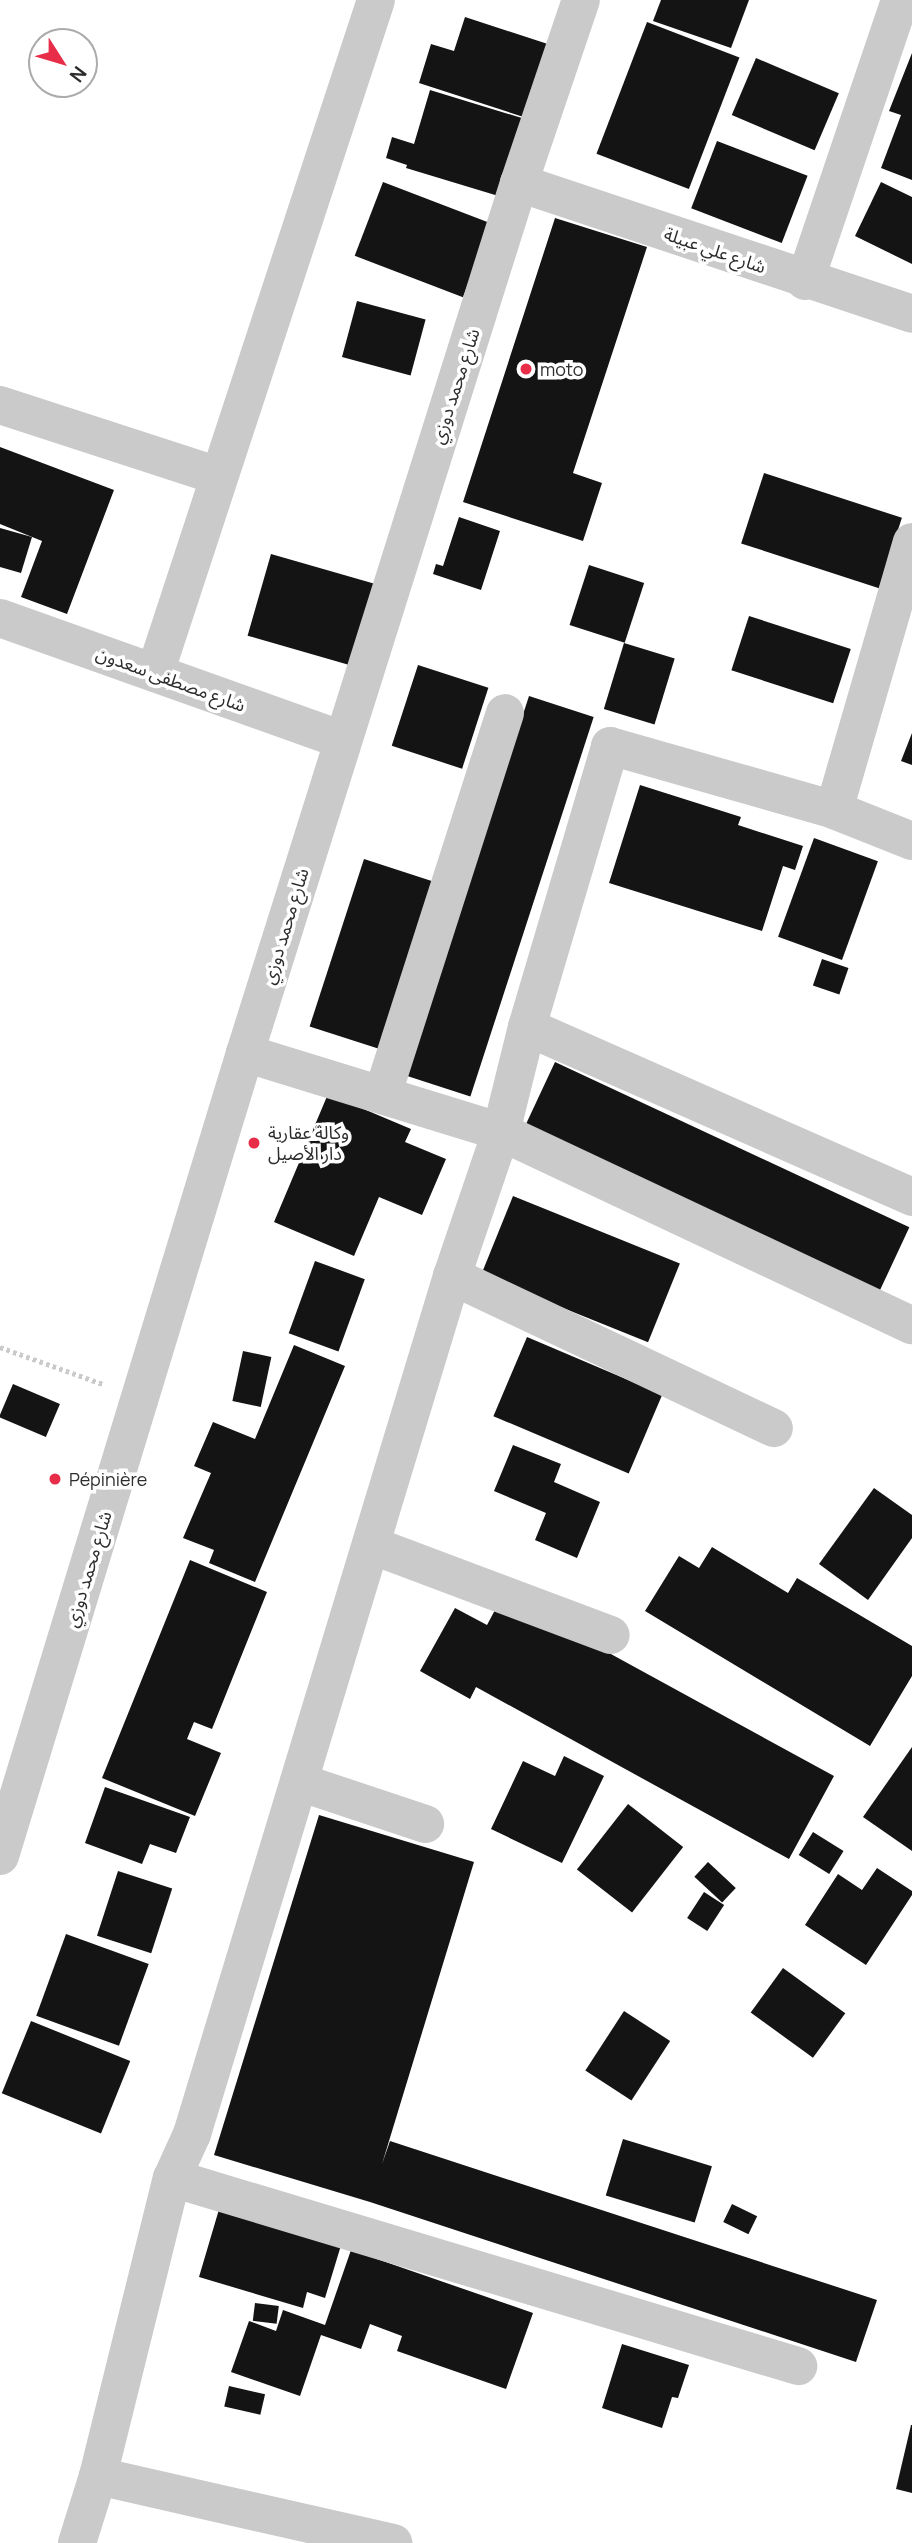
<!DOCTYPE html>
<html>
<head>
<meta charset="utf-8">
<style>
  body { margin:0 }
  #map { position:relative; width:912px; height:2543px; overflow:hidden; background:#fff; font-family:Manrope,"Noto Sans Arabic",sans-serif }
  div>[style] { position:absolute }
  .building>* { inset:0; background:#141414; transform-origin:0 0 }
  .path>* { height:4.5px; margin-top:-2.25px; transform-origin:0; background:repeating-linear-gradient(90deg,#cacaca 0 3.5px,transparent 0 7px) }
  .minor>* { height:38px; margin:-19px; padding:0 19px; transform-origin:19px; border-radius:19px; background:#cacaca }
  .dots>* { width:19px; height:19px; translate:-50% -50%; box-sizing:border-box; border:4px solid #fff; border-radius:50% }
  span { translate:-50% -50%; white-space:nowrap; text-align:center; line-height:1.15; -webkit-text-stroke:7px #fff; paint-order:stroke }
  .street-label { font-size:18px; color:#2d2d2d }
  .poi-label { font-size:18px; color:#2d2d2d }
  .left { translate:0 -50%; text-align:left }
  .north { position:absolute; left:28px; top:28px; width:70px; height:70px; box-sizing:border-box; background:#fff; border:2px solid #ababab; border-radius:50%; rotate:127deg; font-size:19px; font-weight:700; line-height:28px; text-align:center; color:#2d2d2d }
  .north::after { content:''; display:block; margin:auto; width:24px; height:32px; background:#e72d48; clip-path:polygon(50% 0,100% 100%,50% 72%,0 100%) }
</style>
</head>
<body>
<div id="map">
  <div class="building">
    <i style="clip-path:polygon(661px 0,749px 0,731px 48px,653px 21px)"></i>
    <i style="clip-path:polygon(465px 17px,560px 48px,536px 121px,419px 83px,431px 44px,454px 51px)"></i>
    <i style="left:647px;top:22px;width:99px;height:141px;rotate:21deg"></i>
    <i style="clip-path:polygon(912px 53px,912px 180px,881px 168px,901px 115px,889px 111px)"></i>
    <i style="left:756px;top:58px;width:90px;height:62px;rotate:23deg"></i>
    <i style="clip-path:polygon(430px 90px,535px 122px,512px 200px,406px 168px,407px 165px,386px 158px,392px 137px,414px 144px)"></i>
    <i style="left:717px;top:141px;width:97px;height:72px;rotate:21deg"></i>
    <i style="left:383px;top:182px;width:116px;height:79px;rotate:21deg"></i>
    <i style="clip-path:polygon(881px 182px,912px 197px,912px 264px,855px 236px)"></i>
    <i style="clip-path:polygon(555px 218px,647px 247px,573px 473px,602px 483px,583px 541px,463px 502px)"></i>
    <i style="left:357px;top:301px;width:71px;height:58px;rotate:15deg"></i>
    <i style="clip-path:polygon(0 447px,114px 490px,67px 614px,21px 597px,42px 541px,0 524px)"></i>
    <i style="left:764px;top:473px;width:145px;height:74px;rotate:18deg"></i>
    <i style="clip-path:polygon(459px 517px,500px 531px,481px 590px,433px 574px,436px 564px,443px 566px)"></i>
    <i style="clip-path:polygon(0 528px,32px 537px,21px 573px,0 567px)"></i>
    <i style="left:271px;top:554px;width:114px;height:85px;rotate:16deg"></i>
    <i style="left:589px;top:565px;width:58px;height:63px;rotate:18deg"></i>
    <i style="left:749px;top:616px;width:107px;height:57px;rotate:18deg"></i>
    <i style="left:624px;top:643px;width:53px;height:69px;rotate:17deg"></i>
    <i style="left:418px;top:665px;width:74px;height:85px;rotate:18deg"></i>
    <i style="left:529px;top:696px;width:68px;height:399px;rotate:18deg"></i>
    <i style="clip-path:polygon(912px 733px,912px 765px,901px 761px)"></i>
    <i style="clip-path:polygon(640px 785px,741px 817px,738px 825px,803px 846px,795px 870px,783px 866px,762px 931px,609px 883px)"></i>
    <i style="left:814px;top:838px;width:68px;height:105px;rotate:20deg"></i>
    <i style="left:364px;top:859px;width:76px;height:176px;rotate:18deg"></i>
    <i style="left:822px;top:959px;width:28px;height:28px;rotate:19deg"></i>
    <i style="left:555px;top:1062px;width:391px;height:71px;rotate:25deg"></i>
    <i style="clip-path:polygon(328px 1094px,411px 1129px,405px 1142px,446px 1159px,422px 1215px,379px 1197px,354px 1256px,274px 1222px)"></i>
    <i style="left:513px;top:1196px;width:180px;height:85px;rotate:22deg"></i>
    <i style="left:315px;top:1261px;width:53px;height:77px;rotate:20deg"></i>
    <i style="left:527px;top:1337px;width:147px;height:86px;rotate:23deg"></i>
    <i style="clip-path:polygon(294px 1345px,345px 1366px,255px 1582px,209px 1563px,214px 1550px,183px 1538px,211px 1473px,194px 1466px,213px 1422px,255px 1439px)"></i>
    <i style="left:243px;top:1351px;width:29px;height:51px;rotate:12deg"></i>
    <i style="left:13px;top:1384px;width:51px;height:36px;rotate:23deg"></i>
    <i style="clip-path:polygon(513px 1445px,561px 1464px,554px 1482px,600px 1502px,577px 1558px,535px 1540px,546px 1513px,494px 1491px)"></i>
    <i style="clip-path:polygon(874px 1488px,912px 1515px,912px 1538px,868px 1600px,819px 1564px)"></i>
    <i style="clip-path:polygon(712px 1547px,788px 1593px,797px 1578px,912px 1646px,912px 1676px,870px 1746px,645px 1611px,679px 1556px,699px 1568px)"></i>
    <i style="clip-path:polygon(190px 1560px,267px 1592px,212px 1729px,194px 1722px,187px 1739px,221px 1753px,195px 1816px,102px 1778px)"></i>
    <i style="clip-path:polygon(503px 1595px,834px 1776px,789px 1859px,476px 1687px,470px 1699px,420px 1671px,455px 1608px,487px 1625px)"></i>
    <i style="clip-path:polygon(912px 1747px,912px 1851px,863px 1817px)"></i>
    <i style="clip-path:polygon(564px 1756px,604px 1776px,562px 1863px,491px 1829px,523px 1761px,555px 1776px)"></i>
    <i style="clip-path:polygon(105px 1787px,190px 1817px,176px 1853px,150px 1844px,142px 1864px,85px 1843px)"></i>
    <i style="left:628px;top:1804px;width:70px;height:83px;rotate:38deg"></i>
    <i style="clip-path:polygon(319px 1815px,474px 1862px,382px 2164px,390px 2141px,877px 2300px,856px 2362px,370px 2202px,214px 2155px)"></i>
    <i style="left:813px;top:1832px;width:36px;height:27px;rotate:32deg"></i>
    <i style="left:708px;top:1862px;width:38px;height:20px;rotate:43deg"></i>
    <i style="clip-path:polygon(877px 1868px,912px 1891px,912px 1895px,866px 1965px,805px 1925px,838px 1874px,862px 1890px)"></i>
    <i style="left:118px;top:1871px;width:57px;height:68px;rotate:18deg"></i>
    <i style="left:704px;top:1892px;width:24px;height:31px;rotate:33deg"></i>
    <i style="left:66px;top:1934px;width:88px;height:87px;rotate:20deg"></i>
    <i style="left:783px;top:1968px;width:77px;height:55px;rotate:36deg"></i>
    <i style="left:624px;top:2011px;width:55px;height:71px;rotate:33deg"></i>
    <i style="left:31px;top:2021px;width:107px;height:78px;rotate:22deg"></i>
    <i style="left:623px;top:2139px;width:93px;height:59px;rotate:17deg"></i>
    <i style="left:732px;top:2204px;width:28px;height:20px;rotate:26deg"></i>
    <i style="clip-path:polygon(220px 2206px,342px 2242px,325px 2298px,307px 2292px,303px 2308px,199px 2277px)"></i>
    <i style="clip-path:polygon(351px 2250px,533px 2313px,506px 2389px,397px 2351px,402px 2336px,370px 2324px,361px 2349px,321px 2335px,300px 2396px,231px 2372px,249px 2321px,276px 2331px,283px 2310px,325px 2325px)"></i>
    <i style="left:255px;top:2303px;width:24px;height:18px;rotate:7deg"></i>
    <i style="clip-path:polygon(622px 2344px,689px 2365px,678px 2398px,672px 2397px,662px 2428px,602px 2408px)"></i>
    <i style="left:229px;top:2386px;width:37px;height:21px;rotate:13deg"></i>
    <i style="clip-path:polygon(911px 2425px,912px 2425px,912px 2493px,896px 2489px)"></i>
  </div>
  <div class="path">
    <i style="left:0;top:1347px;width:109px;rotate:19.8deg"></i>
  </div>
  <div class="minor">
    <i style="left:519px;top:183px;width:414px;rotate:18.4deg"></i>
    <i style="left:805px;top:281px;width:297px;rotate:-71.3deg"></i>
    <i style="left:0;top:405px;width:230px;rotate:18deg"></i>
    <i style="left:0;top:618px;width:364px;rotate:19.6deg"></i>
    <i style="left:155px;top:673px;width:708px;rotate:-71.82deg"></i>
    <i style="left:834px;top:810px;width:279px;rotate:-73.8deg"></i>
    <i style="left:527px;top:1027px;width:421px;rotate:23.8deg"></i>
    <i style="left:245px;top:1053px;width:268px;rotate:17.1deg"></i>
    <i style="left:501px;top:1132px;width:454px;rotate:25.2deg"></i>
    <i style="left:383px;top:1093px;width:399px;rotate:-72.2deg"></i>
    <i style="left:452px;top:1276px;width:356px;rotate:25.3deg"></i>
    <i style="left:371px;top:1545px;width:256px;rotate:20.6deg"></i>
    <i style="left:299px;top:1782px;width:133px;rotate:18.4deg"></i>
    <i style="left:0;top:1856px;width:840px;rotate:-73.03deg"></i>
    <i style="left:245px;top:1053px;width:912px;rotate:-72.52deg"></i>
    <i style="left:519px;top:183px;width:193px;rotate:-71.3deg"></i>
    <i style="left:172px;top:2178px;width:654px;rotate:16.72deg"></i>
    <i style="left:98px;top:2476px;width:303px;rotate:12.8deg"></i>
    <i style="left:77px;top:2543px;width:70px;rotate:-72.6deg"></i>
    <i style="left:98px;top:2476px;width:307px;rotate:-76.1deg"></i>
    <i style="left:172px;top:2178px;width:48px;rotate:-65.6deg"></i>
    <i style="left:192px;top:2134px;width:897px;rotate:-73.14deg"></i>
    <i style="left:452px;top:1276px;width:152px;rotate:-71.2deg"></i>
    <i style="left:501px;top:1132px;width:108px;rotate:-76.1deg"></i>
    <i style="left:527px;top:1027px;width:293px;rotate:-73.5deg"></i>
    <i style="left:610px;top:746px;width:233px;rotate:15.9deg"></i>
    <i style="left:834px;top:810px;width:84px;rotate:21.7deg"></i>
  </div>
  <div class="dots">
    <i style="left:526px;top:369px;background:#e72d48"></i>
    <i style="left:254px;top:1143px;background:#e72d48"></i>
    <i style="left:55px;top:1479px;background:#e72d48"></i>
  </div>
  <div class="street-label">
    <span style="left:715px;top:250px;rotate:19deg">شارع علي عبيلة</span>
    <span style="left:455px;top:386px;rotate:-72deg">شارع محمد دوزي</span>
    <span style="left:171px;top:679px;rotate:20deg">شارع مصطفى سعدون</span>
    <span style="left:285px;top:926px;rotate:-73deg">شارع محمد دوزي</span>
    <span style="left:88px;top:1569px;rotate:-73deg">شارع محمد دوزي</span>
  </div>
  <div class="poi-label">
    <span class="left" style="left:540px;top:369px">moto</span>
    <span class="left" style="left:268px;top:1143px">وكالة عقارية<br>دار الأصيل</span>
    <span class="left" style="left:69px;top:1479px">Pépinière</span>
  </div>
  <div class="north">N</div>
</div>
</body>
</html>
